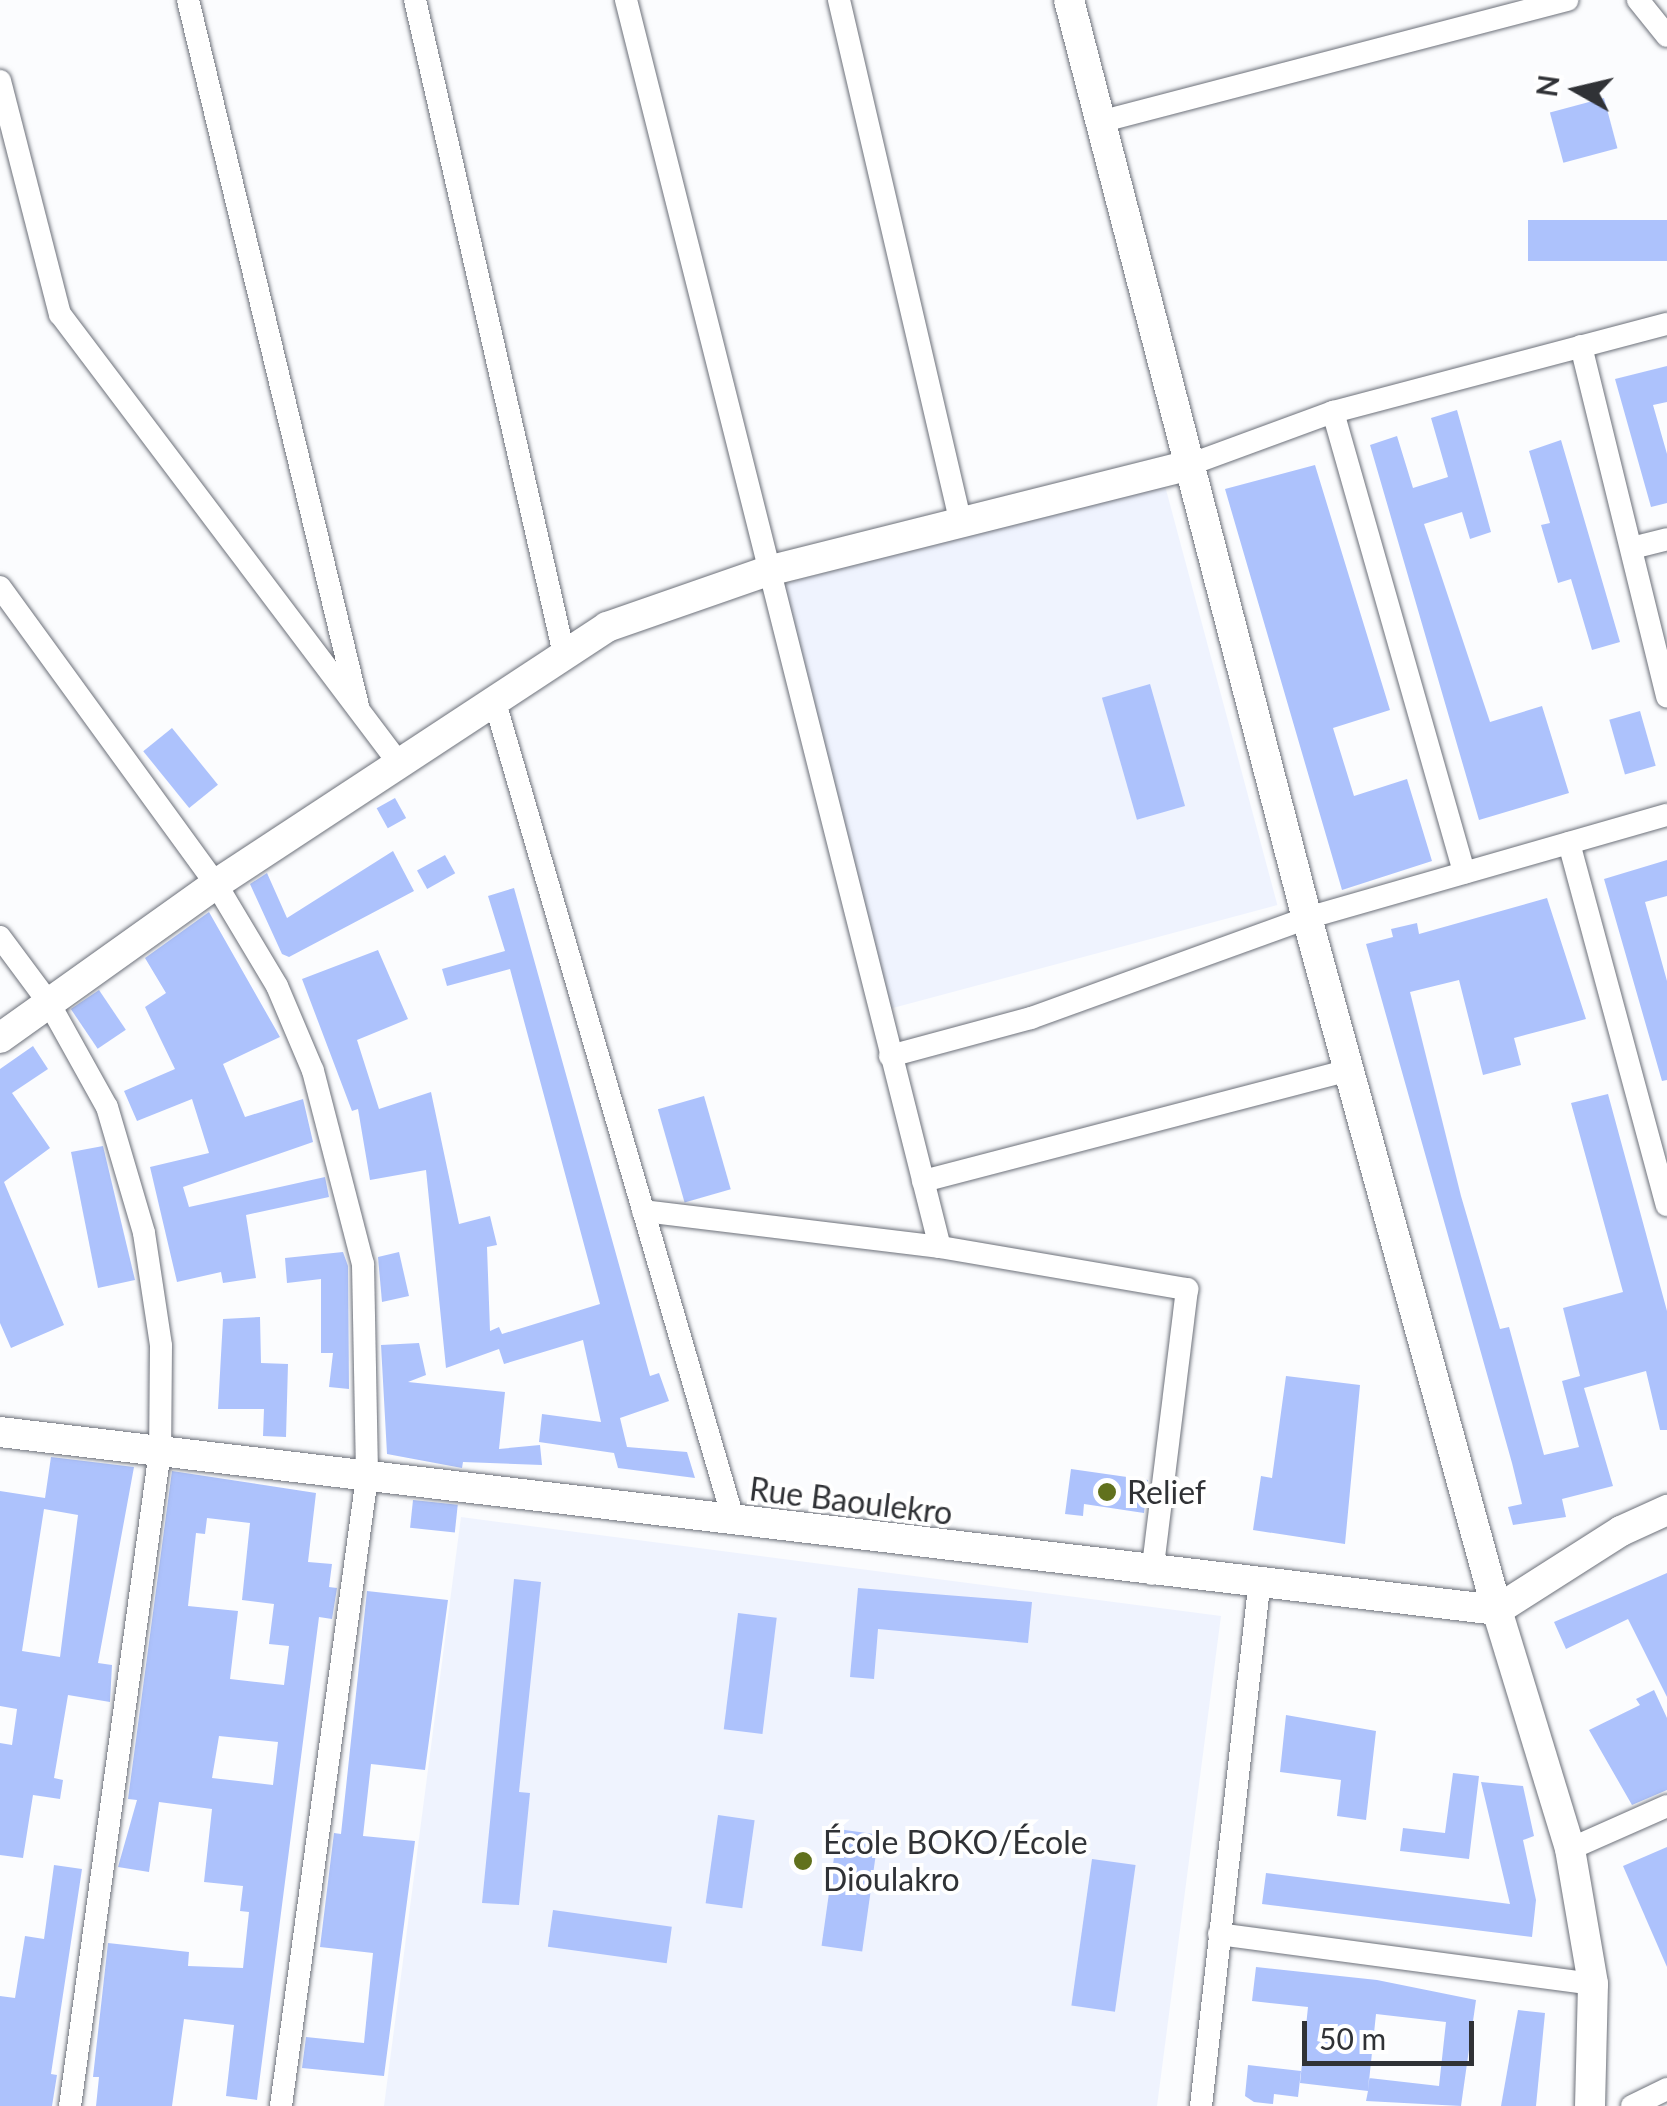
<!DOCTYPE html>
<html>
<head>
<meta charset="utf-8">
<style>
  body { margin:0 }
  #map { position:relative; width:1667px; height:2106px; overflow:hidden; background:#fbfcfe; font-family:Lato,sans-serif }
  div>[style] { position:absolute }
  .built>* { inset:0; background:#eff3fe; transform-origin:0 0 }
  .building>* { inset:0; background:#adc2fc; transform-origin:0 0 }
  .roads { filter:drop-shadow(0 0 2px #6d717a) drop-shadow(0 0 2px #6d717a) }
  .minor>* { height:22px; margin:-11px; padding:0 11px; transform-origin:11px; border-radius:11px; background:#fff }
  .tertiary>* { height:30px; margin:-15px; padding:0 15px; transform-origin:15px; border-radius:15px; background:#fff }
  .dots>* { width:28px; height:28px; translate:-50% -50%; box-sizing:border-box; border:5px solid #fff; border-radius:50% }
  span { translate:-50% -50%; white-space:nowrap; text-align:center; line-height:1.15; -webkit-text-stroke:8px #fff; paint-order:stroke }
  .poi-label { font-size:32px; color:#303236 }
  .left { translate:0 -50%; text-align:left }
  .street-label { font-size:32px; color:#303236 }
  .north { position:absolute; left:1527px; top:40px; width:100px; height:100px; -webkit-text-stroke:8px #fff; paint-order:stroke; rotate:278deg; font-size:28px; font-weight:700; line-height:40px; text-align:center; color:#303236 }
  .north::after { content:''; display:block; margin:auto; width:35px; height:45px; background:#303236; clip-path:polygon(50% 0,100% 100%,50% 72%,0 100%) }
  .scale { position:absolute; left:1302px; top:2021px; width:172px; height:45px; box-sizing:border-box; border:5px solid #303236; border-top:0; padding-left:12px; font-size:30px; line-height:35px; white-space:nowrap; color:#303236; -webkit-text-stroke:8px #fff; paint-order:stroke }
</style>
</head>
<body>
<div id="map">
  <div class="built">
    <i style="left:1164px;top:482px;width:438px;height:401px;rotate:75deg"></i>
    <i style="clip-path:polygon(461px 1517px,1221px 1616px,1157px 2106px,384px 2106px)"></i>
  </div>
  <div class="building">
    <i style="left:1604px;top:98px;width:52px;height:56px;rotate:75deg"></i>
    <i style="left:1667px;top:220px;width:41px;height:139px;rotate:90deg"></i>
    <i style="clip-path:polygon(1667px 366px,1667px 402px,1653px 405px,1667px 454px,1667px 503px,1651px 507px,1615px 379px)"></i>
    <i style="clip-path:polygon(1457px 410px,1491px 532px,1470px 539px,1462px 512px,1424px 524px,1490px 722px,1542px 706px,1569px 793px,1479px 820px,1370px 445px,1397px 436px,1413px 488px,1448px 477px,1431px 418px)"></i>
    <i style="clip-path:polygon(1561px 440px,1620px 642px,1592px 650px,1571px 579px,1558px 583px,1541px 525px,1550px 523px,1529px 451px)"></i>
    <i style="clip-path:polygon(1315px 465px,1390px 710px,1333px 728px,1354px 796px,1407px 779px,1432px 861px,1342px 890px,1225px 489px)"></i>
    <i style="left:1150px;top:684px;width:127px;height:50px;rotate:74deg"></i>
    <i style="left:1640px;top:711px;width:57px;height:32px;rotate:74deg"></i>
    <i style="left:172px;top:728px;width:73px;height:37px;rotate:51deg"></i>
    <i style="left:395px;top:798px;width:23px;height:21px;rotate:61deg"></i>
    <i style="clip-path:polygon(393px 851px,414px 891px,289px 957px,282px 954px,250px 884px,267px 873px,287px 918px)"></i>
    <i style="left:445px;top:855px;width:21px;height:32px;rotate:61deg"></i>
    <i style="clip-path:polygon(1667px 860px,1667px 896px,1645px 902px,1667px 981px,1667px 1080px,1662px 1081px,1604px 879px)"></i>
    <i style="clip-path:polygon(514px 888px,650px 1376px,659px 1373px,669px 1401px,620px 1418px,627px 1447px,687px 1452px,695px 1478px,618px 1468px,614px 1453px,539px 1442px,542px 1414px,601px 1422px,583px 1340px,504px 1364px,499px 1349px,446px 1368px,426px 1170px,370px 1180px,358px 1109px,352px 1111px,302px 979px,378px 950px,408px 1019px,357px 1040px,379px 1109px,431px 1092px,459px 1224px,490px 1216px,497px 1245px,487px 1247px,490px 1331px,499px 1327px,502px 1334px,600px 1304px,510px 969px,447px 986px,442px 969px,505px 951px,488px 896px)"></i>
    <i style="clip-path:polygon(1547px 898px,1586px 1019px,1514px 1038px,1521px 1065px,1483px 1075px,1459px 980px,1410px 992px,1461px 1196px,1500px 1329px,1509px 1327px,1544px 1455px,1579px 1447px,1562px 1381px,1580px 1376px,1563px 1308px,1623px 1292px,1571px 1103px,1608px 1094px,1667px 1311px,1667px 1430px,1660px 1430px,1646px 1371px,1584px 1388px,1613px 1486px,1562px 1499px,1566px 1517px,1513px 1525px,1508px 1507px,1522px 1504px,1512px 1463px,1366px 944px,1393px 937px,1391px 929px,1417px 923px,1419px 934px)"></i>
    <i style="clip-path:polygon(209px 912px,280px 1037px,223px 1064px,245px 1117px,303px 1099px,313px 1142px,183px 1187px,189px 1207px,325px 1177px,329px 1197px,246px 1215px,256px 1278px,223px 1283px,221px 1272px,177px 1282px,150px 1167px,209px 1153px,192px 1099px,137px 1121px,124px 1091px,175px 1069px,145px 1007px,166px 993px,145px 958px)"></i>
    <i style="left:99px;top:990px;width:48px;height:34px;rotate:56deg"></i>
    <i style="clip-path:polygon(33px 1046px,48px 1069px,12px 1093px,50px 1148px,4px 1182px,64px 1325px,11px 1348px,0 1323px,0 1069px)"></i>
    <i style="left:704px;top:1096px;width:97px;height:48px;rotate:74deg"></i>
    <i style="clip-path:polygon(103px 1146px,135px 1280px,98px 1288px,71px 1152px)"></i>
    <i style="clip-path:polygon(343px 1252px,348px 1266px,349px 1389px,329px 1387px,333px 1353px,321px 1353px,321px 1279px,287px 1283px,285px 1258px)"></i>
    <i style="clip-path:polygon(399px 1252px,409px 1296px,382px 1302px,378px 1257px)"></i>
    <i style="clip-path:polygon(260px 1317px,261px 1363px,288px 1364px,286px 1437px,263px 1436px,264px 1409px,218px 1409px,223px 1319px)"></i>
    <i style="clip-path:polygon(419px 1343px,426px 1375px,408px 1382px,505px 1392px,499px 1449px,540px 1445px,542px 1465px,463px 1462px,462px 1468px,387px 1454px,381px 1345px)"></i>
    <i style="clip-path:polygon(1286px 1376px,1360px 1385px,1345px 1544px,1253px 1530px,1261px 1476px,1272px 1478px)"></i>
    <i style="clip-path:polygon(evenodd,51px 1457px,134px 1467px,98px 1663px,112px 1665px,110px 1702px,68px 1695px,54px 1778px,63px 1780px,60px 1799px,33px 1795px,23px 1858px,0 1855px,0 1743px,12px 1745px,17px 1709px,0 1706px,0 1491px,45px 1498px,51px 1457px,44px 1509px,78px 1515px,60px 1657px,22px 1651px,44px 1509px)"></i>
    <i style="clip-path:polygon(1071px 1469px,1148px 1480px,1144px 1513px,1084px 1504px,1083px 1516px,1065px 1514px)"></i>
    <i style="clip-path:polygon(evenodd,172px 1471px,316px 1493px,308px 1562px,332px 1564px,329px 1587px,337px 1588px,332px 1619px,319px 1617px,257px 2100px,226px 2096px,234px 2025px,184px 2019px,172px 2106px,96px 2106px,99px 2077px,93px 2077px,108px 1943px,189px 1952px,188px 1966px,243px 1968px,249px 1912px,240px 1911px,243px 1886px,204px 1882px,212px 1809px,159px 1802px,149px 1872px,118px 1867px,137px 1800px,128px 1799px,172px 1471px,207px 1518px,250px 1523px,242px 1600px,274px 1604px,269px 1644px,289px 1646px,284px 1685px,230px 1679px,238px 1611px,188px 1606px,196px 1533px,205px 1534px,207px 1518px,172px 1471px,219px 1736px,278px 1742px,273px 1785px,212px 1778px,219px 1736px)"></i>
    <i style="left:413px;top:1500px;width:45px;height:28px;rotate:6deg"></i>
    <i style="clip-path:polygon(1667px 1573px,1667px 1697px,1628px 1619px,1566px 1649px,1554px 1622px)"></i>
    <i style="clip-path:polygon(514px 1579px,541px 1582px,519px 1792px,530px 1793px,519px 1905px,482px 1903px)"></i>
    <i style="clip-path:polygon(858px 1588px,1032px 1602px,1028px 1643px,878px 1629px,874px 1679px,850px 1677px)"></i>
    <i style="clip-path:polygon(367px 1591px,448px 1600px,425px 1770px,371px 1764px,363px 1836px,415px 1841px,384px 2076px,302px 2068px,306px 2037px,364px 2043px,373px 1953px,320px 1947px,334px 1833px,341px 1834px)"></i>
    <i style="left:738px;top:1613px;width:39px;height:117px;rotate:7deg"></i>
    <i style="clip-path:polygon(1654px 1690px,1667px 1718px,1667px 1790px,1632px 1805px,1589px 1730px,1640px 1705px,1636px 1699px)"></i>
    <i style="clip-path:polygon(1286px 1715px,1376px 1731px,1366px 1820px,1337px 1816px,1341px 1780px,1280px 1772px)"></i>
    <i style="clip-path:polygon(1453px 1773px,1479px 1776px,1469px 1859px,1400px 1851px,1403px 1828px,1445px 1833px)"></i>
    <i style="clip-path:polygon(1481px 1782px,1523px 1786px,1534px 1836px,1523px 1840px,1536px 1900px,1532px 1937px,1262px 1904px,1266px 1873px,1510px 1904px)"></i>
    <i style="left:718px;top:1815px;width:37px;height:89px;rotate:8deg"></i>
    <i style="left:838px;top:1829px;width:41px;height:118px;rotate:8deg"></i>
    <i style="clip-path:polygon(1667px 1847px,1667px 1967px,1623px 1866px)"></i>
    <i style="left:1092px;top:1859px;width:44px;height:148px;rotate:8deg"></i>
    <i style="clip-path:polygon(54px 1865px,82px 1869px,51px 2074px,57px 2075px,52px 2106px,0 2106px,0 1996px,15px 1998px,25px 1936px,44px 1939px)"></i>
    <i style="left:553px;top:1910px;width:120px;height:37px;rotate:8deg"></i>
    <i style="clip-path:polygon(evenodd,1256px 1967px,1377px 1980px,1476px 2000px,1461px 2106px,1366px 2101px,1368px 2091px,1300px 2083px,1308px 2007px,1252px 2001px,1256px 1967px,1376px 2014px,1446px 2022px,1439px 2086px,1369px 2078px,1368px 2091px,1376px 2014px)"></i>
    <i style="clip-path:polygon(1518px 2010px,1545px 2013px,1536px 2106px,1501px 2106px)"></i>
    <i style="clip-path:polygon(1248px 2065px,1301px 2071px,1298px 2097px,1274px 2094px,1273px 2104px,1254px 2102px,1245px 2096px)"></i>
  </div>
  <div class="roads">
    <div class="minor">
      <i style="left:188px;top:0;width:726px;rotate:76.46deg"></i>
      <i style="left:415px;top:0;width:671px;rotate:77.17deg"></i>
      <i style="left:626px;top:0;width:1286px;rotate:75.87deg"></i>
      <i style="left:839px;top:0;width:538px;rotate:76.89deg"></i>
      <i style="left:1638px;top:0;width:46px;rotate:51.1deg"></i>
      <i style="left:0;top:81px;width:241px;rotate:75.6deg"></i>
      <i style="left:60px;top:314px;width:561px;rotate:52.97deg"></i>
      <i style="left:1099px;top:122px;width:484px;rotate:-14.6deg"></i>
      <i style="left:1581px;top:346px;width:361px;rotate:76.2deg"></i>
      <i style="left:1333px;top:412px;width:479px;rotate:74.1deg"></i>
      <i style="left:1186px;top:466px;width:157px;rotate:-20.2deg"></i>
      <i style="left:1333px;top:412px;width:345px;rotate:-14.8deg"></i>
      <i style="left:1632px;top:548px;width:36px;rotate:-14deg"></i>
      <i style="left:0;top:587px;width:367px;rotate:54deg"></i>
      <i style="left:216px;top:884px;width:119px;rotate:59.1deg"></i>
      <i style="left:277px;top:986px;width:92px;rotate:67deg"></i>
      <i style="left:313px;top:1071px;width:199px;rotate:75.5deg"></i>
      <i style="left:363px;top:1264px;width:213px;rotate:88.9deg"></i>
      <i style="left:367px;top:1477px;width:635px;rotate:97.79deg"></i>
      <i style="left:494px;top:699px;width:857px;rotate:73.74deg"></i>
      <i style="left:1569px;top:843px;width:375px;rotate:74.9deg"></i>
      <i style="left:0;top:937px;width:82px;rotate:53.4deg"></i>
      <i style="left:49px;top:1003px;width:119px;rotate:60.9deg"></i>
      <i style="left:107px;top:1107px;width:131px;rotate:73.6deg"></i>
      <i style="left:144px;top:1233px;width:114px;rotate:81.4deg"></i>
      <i style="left:161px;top:1346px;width:105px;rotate:90.5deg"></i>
      <i style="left:160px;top:1451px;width:661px;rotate:97.82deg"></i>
      <i style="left:890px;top:1056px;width:146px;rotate:-15.1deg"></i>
      <i style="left:1031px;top:1018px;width:294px;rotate:-19.9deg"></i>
      <i style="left:1307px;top:918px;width:374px;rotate:-16deg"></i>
      <i style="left:923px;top:1181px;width:441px;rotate:-14.6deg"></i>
      <i style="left:643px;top:1211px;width:299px;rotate:6.9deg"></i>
      <i style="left:940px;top:1247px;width:251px;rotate:9.7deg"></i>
      <i style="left:1187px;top:1289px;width:287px;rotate:97deg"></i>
      <i style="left:1570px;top:1849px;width:106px;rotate:-23.9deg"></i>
      <i style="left:1219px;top:1934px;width:377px;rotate:7.6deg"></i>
      <i style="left:1201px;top:2106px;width:522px;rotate:-83.62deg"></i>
      <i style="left:1632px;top:2106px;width:39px;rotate:-26deg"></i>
    </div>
    <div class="tertiary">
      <i style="left:1069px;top:0;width:948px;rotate:75.47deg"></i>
      <i style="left:1307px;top:918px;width:718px;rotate:74.65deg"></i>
      <i style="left:1497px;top:1610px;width:250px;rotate:73deg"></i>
      <i style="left:1570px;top:1849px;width:137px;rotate:80.3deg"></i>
      <i style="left:1593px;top:1984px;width:122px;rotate:91.4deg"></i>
      <i style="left:0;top:1038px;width:265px;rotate:-35.5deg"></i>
      <i style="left:216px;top:884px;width:468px;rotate:-33.3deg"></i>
      <i style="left:607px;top:627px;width:170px;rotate:-19.2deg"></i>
      <i style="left:768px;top:571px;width:431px;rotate:-14.1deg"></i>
      <i style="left:0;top:1432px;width:1508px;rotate:6.78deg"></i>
      <i style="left:1497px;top:1610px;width:147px;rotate:-32.5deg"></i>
      <i style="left:1621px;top:1531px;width:51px;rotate:-24.5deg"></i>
    </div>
  </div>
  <div class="dots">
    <i style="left:1107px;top:1492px;background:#61711d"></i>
    <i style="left:803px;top:1861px;background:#61711d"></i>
  </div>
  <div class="poi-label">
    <span class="left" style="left:1127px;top:1492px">Relief</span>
    <span class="left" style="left:823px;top:1861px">École BOKO/École<br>Dioulakro</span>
  </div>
  <div class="street-label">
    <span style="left:851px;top:1501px;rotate:7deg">Rue Baoulekro</span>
  </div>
  <div class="north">N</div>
  <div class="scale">50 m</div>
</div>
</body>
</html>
